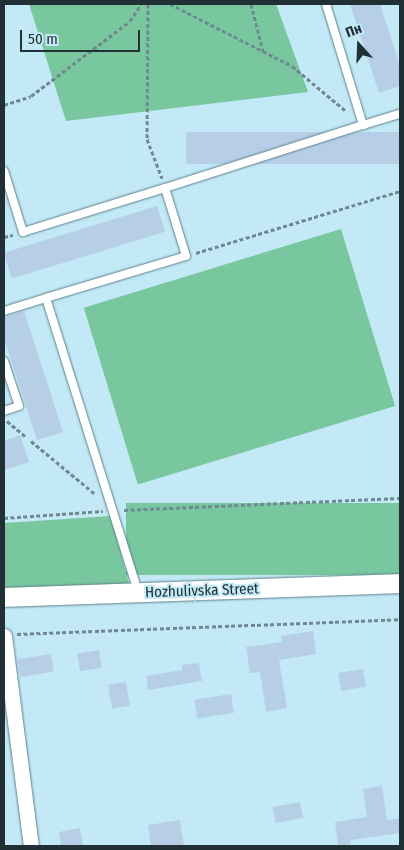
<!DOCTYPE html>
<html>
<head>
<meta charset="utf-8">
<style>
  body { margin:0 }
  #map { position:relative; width:404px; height:850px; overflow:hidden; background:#c2e9f5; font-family:"Fira Sans Condensed",sans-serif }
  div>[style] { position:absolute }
  .green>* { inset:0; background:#79c79f; transform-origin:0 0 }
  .building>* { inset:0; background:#b6cfe7; transform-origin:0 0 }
  .path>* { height:3px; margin-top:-1.5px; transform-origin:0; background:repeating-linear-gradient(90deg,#6f8992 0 4px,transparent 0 6.5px) }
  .roads { filter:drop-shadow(0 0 1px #5d818c) drop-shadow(0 0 1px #5d818c) }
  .service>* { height:8px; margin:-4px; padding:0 4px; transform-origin:4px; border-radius:4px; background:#fff }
  .minor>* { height:15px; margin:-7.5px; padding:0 7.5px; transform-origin:7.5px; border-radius:7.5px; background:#fff }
  .tertiary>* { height:19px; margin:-9.5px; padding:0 9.5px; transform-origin:9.5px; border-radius:9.5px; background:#fff }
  span { translate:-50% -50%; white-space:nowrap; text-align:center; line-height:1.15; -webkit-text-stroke:4px #c2e9f5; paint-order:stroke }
  .street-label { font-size:15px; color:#213035 }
  .frame { position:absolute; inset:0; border:5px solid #213035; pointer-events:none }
  .north { position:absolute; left:334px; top:20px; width:50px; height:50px; -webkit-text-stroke:4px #c2e9f5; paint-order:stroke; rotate:340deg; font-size:14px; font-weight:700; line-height:20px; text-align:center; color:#213035 }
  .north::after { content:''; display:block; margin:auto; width:18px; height:22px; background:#213035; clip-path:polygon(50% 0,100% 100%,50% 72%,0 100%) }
  .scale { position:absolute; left:20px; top:30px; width:120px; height:22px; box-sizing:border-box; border:2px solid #213035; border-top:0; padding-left:6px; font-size:15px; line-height:18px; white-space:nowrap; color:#213035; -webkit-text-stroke:4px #c2e9f5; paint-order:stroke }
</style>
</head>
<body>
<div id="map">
  <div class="green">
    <i style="clip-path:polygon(29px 4px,276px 4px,308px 92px,66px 121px)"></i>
    <i style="left:341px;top:229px;width:185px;height:269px;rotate:73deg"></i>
    <i style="left:400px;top:503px;width:72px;height:274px;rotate:90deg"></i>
    <i style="clip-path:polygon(111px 516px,130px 588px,4px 592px,4px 523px)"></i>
  </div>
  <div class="building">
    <i style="clip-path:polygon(350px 4px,380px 4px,400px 66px,400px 86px,379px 93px)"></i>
    <i style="left:400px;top:132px;width:32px;height:214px;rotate:90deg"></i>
    <i style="left:157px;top:206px;width:27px;height:160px;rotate:73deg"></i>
    <i style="clip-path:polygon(24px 311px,63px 432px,37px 440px,4px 338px,4px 317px)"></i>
    <i style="clip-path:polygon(20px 435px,29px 462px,4px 470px,4px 441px)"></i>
    <i style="clip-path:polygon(313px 631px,316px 654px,279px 660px,287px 708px,266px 712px,260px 672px,250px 673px,246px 647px,282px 642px,281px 636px)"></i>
    <i style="left:99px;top:650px;width:18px;height:22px;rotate:81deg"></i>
    <i style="left:51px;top:654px;width:18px;height:34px;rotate:81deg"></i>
    <i style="clip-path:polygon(199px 663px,202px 681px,148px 690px,146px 676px,182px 670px,182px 665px)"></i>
    <i style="left:363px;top:669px;width:18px;height:25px;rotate:81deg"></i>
    <i style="left:126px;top:682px;width:24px;height:18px;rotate:81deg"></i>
    <i style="left:231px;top:694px;width:19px;height:37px;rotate:81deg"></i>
    <i style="clip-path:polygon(382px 786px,387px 820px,400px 818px,400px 833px,351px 840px,351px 844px,338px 846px,335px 822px,367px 817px,363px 789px)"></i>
    <i style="left:300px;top:802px;width:16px;height:28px;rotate:79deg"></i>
    <i style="clip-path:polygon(180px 820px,184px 846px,151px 846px,148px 825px)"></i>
    <i style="clip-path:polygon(80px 828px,83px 846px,61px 846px,59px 832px)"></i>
  </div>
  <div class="path">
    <i style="left:148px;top:4px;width:135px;rotate:90.4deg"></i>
    <i style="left:147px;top:139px;width:42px;rotate:69deg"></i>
    <i style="left:170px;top:4px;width:137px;rotate:26.9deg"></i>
    <i style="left:292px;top:66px;width:70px;rotate:39.8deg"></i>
    <i style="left:251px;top:4px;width:49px;rotate:75.7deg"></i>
    <i style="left:4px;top:105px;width:28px;rotate:-18deg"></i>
    <i style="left:31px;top:96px;width:124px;rotate:-37.1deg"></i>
    <i style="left:130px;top:21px;width:20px;rotate:-57deg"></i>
    <i style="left:4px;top:237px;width:9px;rotate:-13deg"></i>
    <i style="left:196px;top:253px;width:213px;rotate:-16.9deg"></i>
    <i style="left:7px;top:421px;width:25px;rotate:40deg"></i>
    <i style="left:31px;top:441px;width:83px;rotate:39.6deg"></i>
    <i style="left:124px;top:510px;width:276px;rotate:-2.5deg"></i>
    <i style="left:4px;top:518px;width:99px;rotate:-4deg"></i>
    <i style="left:17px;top:634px;width:383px;rotate:-2.2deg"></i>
  </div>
  <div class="roads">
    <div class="service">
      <i style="left:326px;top:4px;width:127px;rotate:73deg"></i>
      <i style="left:363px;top:125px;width:39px;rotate:-17deg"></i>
      <i style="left:4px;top:171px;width:64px;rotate:72.7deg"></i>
      <i style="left:23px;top:232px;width:149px;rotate:-17.2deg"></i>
      <i style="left:165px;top:188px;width:71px;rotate:72.8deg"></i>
      <i style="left:186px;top:256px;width:146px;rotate:163.3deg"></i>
      <i style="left:46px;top:298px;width:308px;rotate:72.6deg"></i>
      <i style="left:165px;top:188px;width:208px;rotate:-17.7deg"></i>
      <i style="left:4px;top:311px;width:44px;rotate:-17.2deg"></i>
      <i style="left:4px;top:361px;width:47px;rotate:71.6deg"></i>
      <i style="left:19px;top:406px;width:16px;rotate:162deg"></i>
    </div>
    <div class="minor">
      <i style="left:4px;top:636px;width:212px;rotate:82.7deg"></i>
    </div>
    <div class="tertiary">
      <i style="left:4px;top:597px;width:396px;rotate:-2deg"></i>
    </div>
  </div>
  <div class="street-label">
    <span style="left:202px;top:591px;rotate:-2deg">Hozhulivska Street</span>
  </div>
  <div class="frame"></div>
  <div class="north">Пн</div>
  <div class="scale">50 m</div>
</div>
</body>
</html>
